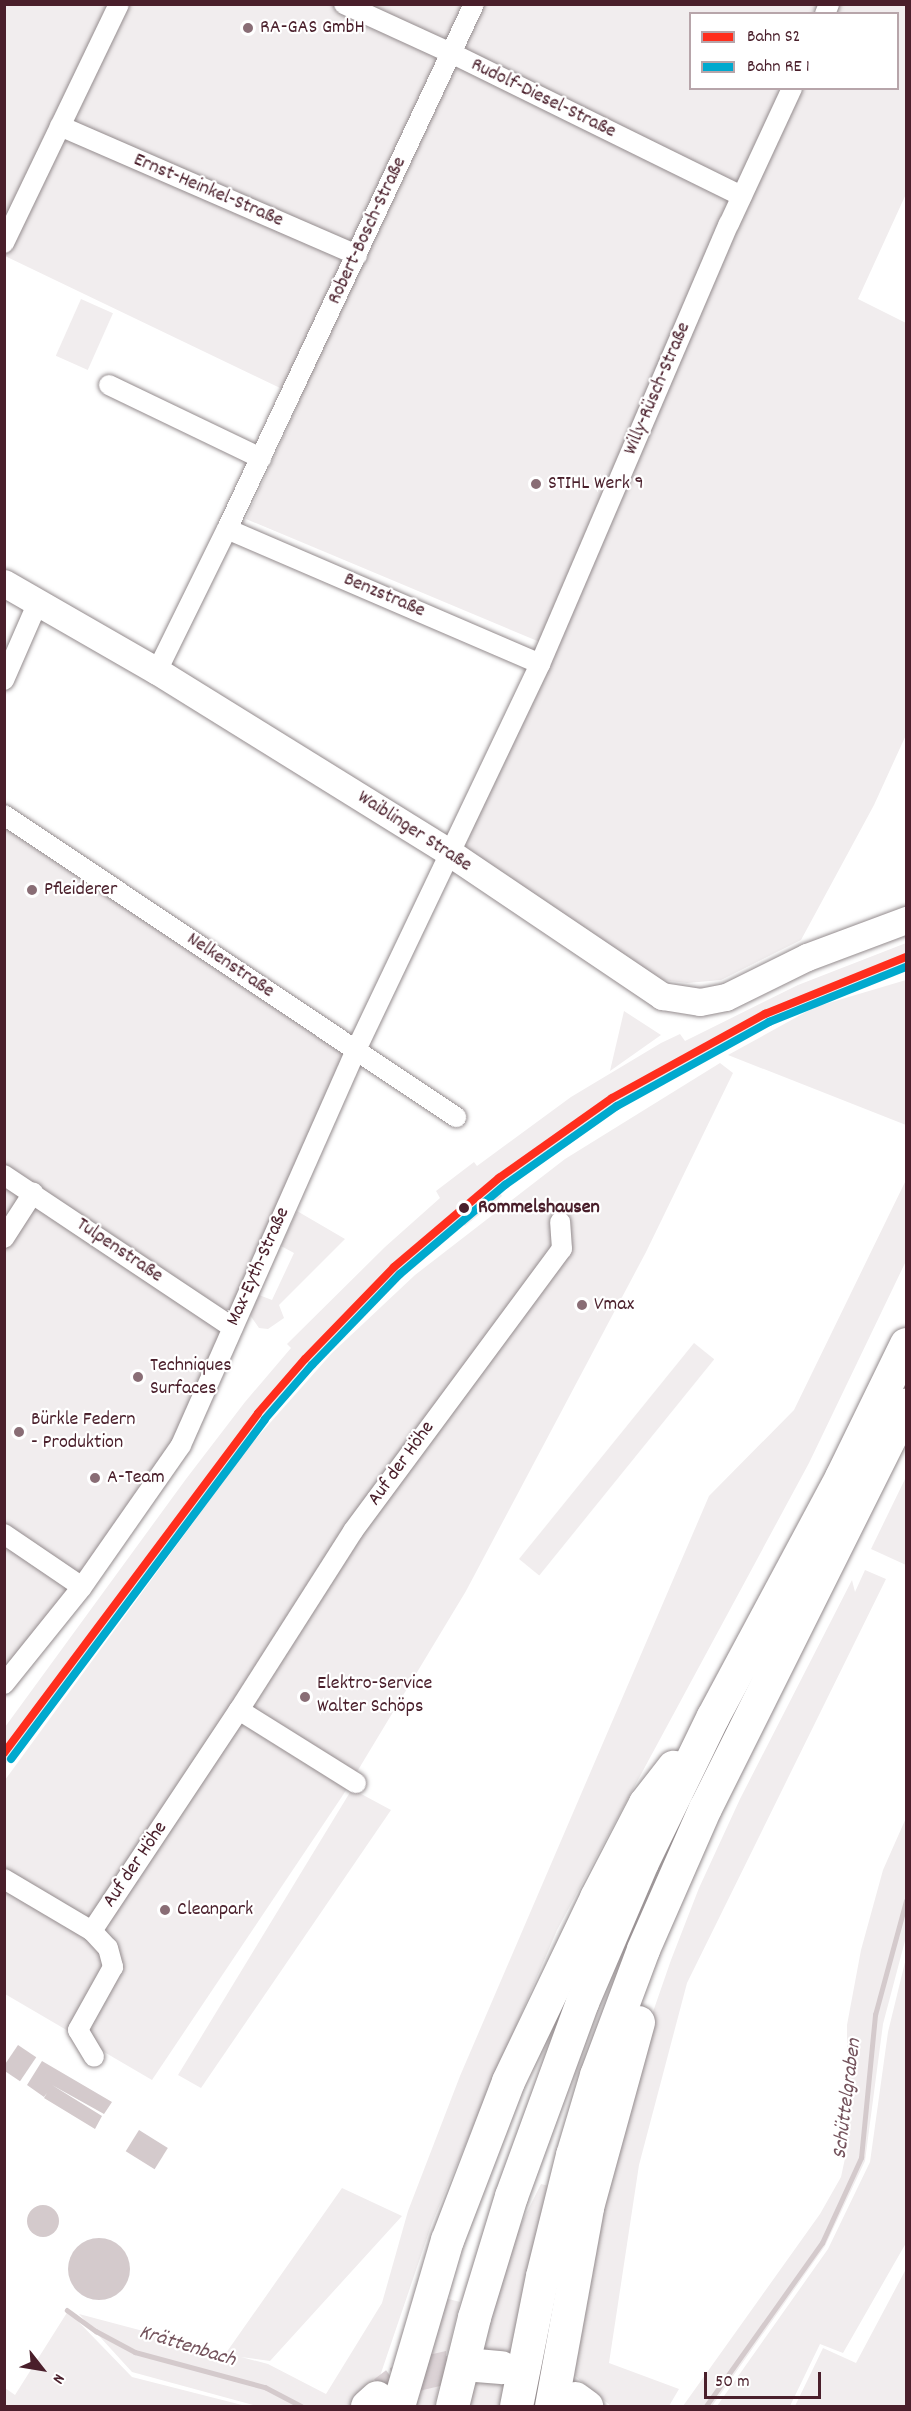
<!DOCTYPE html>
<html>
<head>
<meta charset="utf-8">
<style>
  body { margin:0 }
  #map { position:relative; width:911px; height:2411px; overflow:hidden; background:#fff; font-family:Dekko,sans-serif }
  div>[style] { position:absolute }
  .built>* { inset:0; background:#f1edee; transform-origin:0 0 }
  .water>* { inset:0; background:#d4cacc; transform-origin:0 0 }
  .round { border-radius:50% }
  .stream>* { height:4.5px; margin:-2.25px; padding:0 2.25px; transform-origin:2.25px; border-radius:2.25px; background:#d4cacc }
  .highway-tunnel>* { height:33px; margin-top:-16.5px; transform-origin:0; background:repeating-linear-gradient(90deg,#dbd2d5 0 33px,transparent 0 49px) }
  .roads { filter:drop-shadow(0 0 2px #948c8e) drop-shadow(0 0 2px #948c8e) }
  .street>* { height:20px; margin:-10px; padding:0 10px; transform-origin:10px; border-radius:10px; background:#fff }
  .secondary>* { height:27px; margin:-13.5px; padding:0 13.5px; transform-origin:13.5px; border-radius:13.5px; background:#fff }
  .highway>* { height:33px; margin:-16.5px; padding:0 16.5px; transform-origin:16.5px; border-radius:16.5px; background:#fff }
  .rail-1>* { height:8px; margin:-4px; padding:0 4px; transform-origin:4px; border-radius:4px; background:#ff2e1d }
  .rail-2>* { height:8px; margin:-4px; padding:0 4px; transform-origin:4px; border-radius:4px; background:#00a9ce }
  .dots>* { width:16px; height:16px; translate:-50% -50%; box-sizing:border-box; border:3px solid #fff; border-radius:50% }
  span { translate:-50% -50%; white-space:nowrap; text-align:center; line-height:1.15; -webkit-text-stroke:4.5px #fff; paint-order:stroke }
  .poi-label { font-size:20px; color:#4a1f2b }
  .left { translate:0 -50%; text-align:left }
  .street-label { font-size:20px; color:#4a1f2b }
  .stop-label { font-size:20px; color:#4a1f2b; font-weight:700 }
  .water-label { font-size:21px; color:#74535c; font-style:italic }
  .frame { position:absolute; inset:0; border:6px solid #4a1f2b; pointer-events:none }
  .legend { position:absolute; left:689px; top:12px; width:210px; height:78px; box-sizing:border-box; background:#fff; border:2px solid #b7a5aa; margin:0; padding:8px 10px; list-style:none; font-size:18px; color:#4a1f2b }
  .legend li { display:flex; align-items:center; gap:12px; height:30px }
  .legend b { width:30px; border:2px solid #b7a5aa }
  .north { position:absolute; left:12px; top:2339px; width:60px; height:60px; -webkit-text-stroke:4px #fff; paint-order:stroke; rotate:121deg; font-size:16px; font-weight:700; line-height:24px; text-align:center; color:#4a1f2b }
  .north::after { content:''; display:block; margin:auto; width:21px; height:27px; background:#4a1f2b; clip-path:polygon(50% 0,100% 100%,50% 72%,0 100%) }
  .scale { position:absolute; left:704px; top:2372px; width:117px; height:27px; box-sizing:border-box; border:3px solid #4a1f2b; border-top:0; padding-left:8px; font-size:18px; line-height:21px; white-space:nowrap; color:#4a1f2b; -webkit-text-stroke:4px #fff; paint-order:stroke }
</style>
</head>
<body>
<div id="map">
  <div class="built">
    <i style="clip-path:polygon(evenodd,4px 5px,906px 5px,906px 194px,858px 299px,906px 323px,906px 735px,874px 805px,801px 940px,721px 980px,687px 983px,646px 978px,465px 847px,547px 645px,246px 519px,301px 398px,5px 256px,4px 5px,690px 14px,898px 14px,898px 88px,690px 88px,690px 14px)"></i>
    <i style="left:81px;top:299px;width:35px;height:62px;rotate:24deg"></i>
    <i style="clip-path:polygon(5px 818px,354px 1050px,181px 1445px,5px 1681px)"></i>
    <i style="clip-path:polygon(906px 943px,906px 966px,788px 1011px,695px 1060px,696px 1063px,623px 1106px,529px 1169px,499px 1191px,502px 1196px,465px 1226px,462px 1223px,421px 1259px,311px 1368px,307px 1364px,262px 1418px,114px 1614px,5px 1765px,5px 1727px,186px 1479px,245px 1402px,291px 1348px,287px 1344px,385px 1247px,440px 1198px,436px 1191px,474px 1162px,477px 1166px,571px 1097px,661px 1043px,680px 1034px,685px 1041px,798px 985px)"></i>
    <i style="clip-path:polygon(906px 980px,906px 1125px,728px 1055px,815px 1007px)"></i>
    <i style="clip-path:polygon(624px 1011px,661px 1035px,610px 1071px)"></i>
    <i style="clip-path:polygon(720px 1063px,733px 1073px,646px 1252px,466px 1591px,343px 1795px,152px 2080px,5px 1994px,5px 1780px,247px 1449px,332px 1353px,415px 1275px,565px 1159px)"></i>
    <i style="clip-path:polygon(906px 1180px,906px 1261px,809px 1463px,557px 1930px,432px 2223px,378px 2382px,353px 2406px,257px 2406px,132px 2372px,79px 2314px,226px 2353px,342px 2188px,402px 2216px,270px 2361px,241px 2357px,268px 2364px,326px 2394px,382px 2303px,408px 2211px,460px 2076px,709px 1496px,794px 1410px)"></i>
    <i style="clip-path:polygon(297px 1211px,345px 1239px,279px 1305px,284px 1318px,268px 1329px,259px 1328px,250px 1315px,259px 1295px,272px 1300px,294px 1253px,281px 1246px)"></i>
    <i style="left:694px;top:1343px;width:26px;height:278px;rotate:39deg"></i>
    <i style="clip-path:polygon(906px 1477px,906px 1565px,871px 1549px)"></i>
    <i style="clip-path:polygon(865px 1570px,886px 1579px,687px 1983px,639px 2165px,609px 2363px,679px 2389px,669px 2406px,611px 2406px,575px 2376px,571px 2405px,563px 2406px,578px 2309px,646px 2032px,671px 1960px,699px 1888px,740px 1799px,852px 1580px,855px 1592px)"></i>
    <i style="clip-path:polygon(352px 1789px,391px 1810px,201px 2088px,178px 2075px)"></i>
    <i style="clip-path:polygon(906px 1818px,906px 1937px,883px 2024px,865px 2161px,825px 2246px,712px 2406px,683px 2406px,820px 2214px,841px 2177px,847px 2149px,847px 2025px,861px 1950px,883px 1870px)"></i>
    <i style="clip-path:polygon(906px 1958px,906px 2243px,843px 2353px,820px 2344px,790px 2406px,717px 2406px,828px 2249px,870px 2162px,888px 2032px)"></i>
    <i style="clip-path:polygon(541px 2184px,549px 2186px,512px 2354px,482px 2350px,512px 2242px)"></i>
    <i style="clip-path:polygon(906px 2269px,906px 2406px,795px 2406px,823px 2348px,856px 2363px)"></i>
    <i style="clip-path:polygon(445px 2298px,460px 2302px,434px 2406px,416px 2406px)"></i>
    <i style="clip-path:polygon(68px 2311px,132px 2377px,246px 2406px,5px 2406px,5px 2388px,15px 2395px)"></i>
    <i style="clip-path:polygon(475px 2378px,507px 2382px,502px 2406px,468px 2406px)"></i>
  </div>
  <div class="water">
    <i style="left:18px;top:2045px;width:22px;height:29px;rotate:34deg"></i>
    <i style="clip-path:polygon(42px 2061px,112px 2102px,104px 2114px,52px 2085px,102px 2116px,95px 2129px,44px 2098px,47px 2093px,44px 2097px,27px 2085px)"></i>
    <i style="left:139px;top:2130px;width:34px;height:25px;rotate:32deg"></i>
    <i class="round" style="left:27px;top:2205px;width:32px;height:32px"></i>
    <i class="round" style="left:68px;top:2238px;width:62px;height:62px"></i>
  </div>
  <div class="stream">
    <i style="left:67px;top:2310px;width:36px;rotate:36deg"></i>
    <i style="left:96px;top:2331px;width:44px;rotate:28.3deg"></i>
    <i style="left:135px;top:2352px;width:135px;rotate:15.1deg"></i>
    <i style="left:265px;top:2387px;width:41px;rotate:27.8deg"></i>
    <i style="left:706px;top:2406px;width:200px;rotate:-54.6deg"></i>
    <i style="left:822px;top:2243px;width:94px;rotate:-65.4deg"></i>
    <i style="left:861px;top:2158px;width:144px;rotate:-84.4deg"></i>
    <i style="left:875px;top:2015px;width:118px;rotate:-74.8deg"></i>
  </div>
  <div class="highway-tunnel">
    <i style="left:384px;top:2392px;width:15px;rotate:-37deg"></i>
    <i style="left:396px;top:2383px;width:23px;rotate:-23deg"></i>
    <i style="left:417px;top:2374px;width:39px;rotate:-13deg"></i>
    <i style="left:455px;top:2365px;width:21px"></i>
  </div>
  <div class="roads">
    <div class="street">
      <i style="left:344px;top:4px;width:118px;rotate:24.6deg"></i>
      <i style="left:451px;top:53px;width:324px;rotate:26.2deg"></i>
      <i style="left:825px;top:14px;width:11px;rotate:-68deg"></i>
      <i style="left:60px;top:126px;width:324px;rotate:23.5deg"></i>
      <i style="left:4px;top:243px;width:265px;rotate:-64.3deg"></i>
      <i style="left:109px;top:385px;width:169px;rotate:25.7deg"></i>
      <i style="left:227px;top:529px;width:341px;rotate:23.3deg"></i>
      <i style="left:157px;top:671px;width:158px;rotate:-63.8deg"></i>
      <i style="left:227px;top:529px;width:580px;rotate:-64.8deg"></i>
      <i style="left:4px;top:680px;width:85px;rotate:-66.4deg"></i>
      <i style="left:4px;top:815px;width:544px;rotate:33.75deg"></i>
      <i style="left:4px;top:1175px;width:275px;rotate:33.7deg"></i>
      <i style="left:4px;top:1238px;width:54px;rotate:-57.2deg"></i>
      <i style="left:4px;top:1534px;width:94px;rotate:34.2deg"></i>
      <i style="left:4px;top:1684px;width:124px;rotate:-51.2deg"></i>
      <i style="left:82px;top:1587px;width:173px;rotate:-55.1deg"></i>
      <i style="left:181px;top:1445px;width:432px;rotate:-66.1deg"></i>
      <i style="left:356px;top:1050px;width:428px;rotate:-64.5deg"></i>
      <i style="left:540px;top:664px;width:479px;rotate:-66.8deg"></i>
      <i style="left:729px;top:224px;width:150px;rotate:-65.1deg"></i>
      <i style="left:239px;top:1710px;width:138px;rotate:32deg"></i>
      <i style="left:4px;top:1879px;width:102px;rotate:30.6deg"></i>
      <i style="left:92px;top:1931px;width:265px;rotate:-56.4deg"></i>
      <i style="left:239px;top:1710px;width:212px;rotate:-57.5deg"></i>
      <i style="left:353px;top:1531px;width:351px;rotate:-53.5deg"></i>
      <i style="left:562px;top:1249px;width:27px;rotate:-94deg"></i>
      <i style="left:92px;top:1931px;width:23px;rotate:47deg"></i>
      <i style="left:108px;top:1948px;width:20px;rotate:75deg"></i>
      <i style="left:113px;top:1967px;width:72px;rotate:119.1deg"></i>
      <i style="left:78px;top:2030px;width:31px;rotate:59deg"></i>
    </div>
    <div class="secondary">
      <i style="left:4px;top:583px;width:177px;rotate:29.9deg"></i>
      <i style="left:157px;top:671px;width:345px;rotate:31.8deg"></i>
      <i style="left:450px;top:853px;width:256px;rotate:34deg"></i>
      <i style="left:662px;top:996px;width:38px;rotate:9deg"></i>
      <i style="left:700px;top:1002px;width:26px;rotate:-11deg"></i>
      <i style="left:726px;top:997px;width:90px;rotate:-26.3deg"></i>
      <i style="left:807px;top:957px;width:106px;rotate:-20.5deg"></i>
    </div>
    <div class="highway">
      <i style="left:476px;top:2365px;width:25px;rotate:5deg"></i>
      <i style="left:575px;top:2398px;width:14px;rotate:36deg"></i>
      <i style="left:367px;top:2406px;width:13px;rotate:-42deg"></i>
      <i style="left:398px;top:2406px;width:173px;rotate:-73.6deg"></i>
      <i style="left:447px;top:2240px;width:170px;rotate:-69deg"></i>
      <i style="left:508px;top:2081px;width:204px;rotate:-64.4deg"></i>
      <i style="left:596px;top:1897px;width:106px;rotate:-62.5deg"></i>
      <i style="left:645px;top:1803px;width:46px;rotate:-52.1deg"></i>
      <i style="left:452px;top:2406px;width:92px;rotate:-76.1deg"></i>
      <i style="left:474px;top:2317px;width:127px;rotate:-73deg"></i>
      <i style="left:511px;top:2196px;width:207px;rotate:-69.9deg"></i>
      <i style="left:582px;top:2002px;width:152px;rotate:-66.8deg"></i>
      <i style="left:642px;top:1862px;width:162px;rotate:-64.1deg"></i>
      <i style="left:713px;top:1716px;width:271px;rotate:-61.8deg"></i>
      <i style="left:841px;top:1477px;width:148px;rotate:-64deg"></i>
      <i style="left:516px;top:2406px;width:133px;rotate:-78.7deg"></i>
      <i style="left:542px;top:2276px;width:125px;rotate:-76.1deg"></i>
      <i style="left:572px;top:2155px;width:84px;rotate:-73.3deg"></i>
      <i style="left:596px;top:2075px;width:134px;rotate:-69.5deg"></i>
      <i style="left:643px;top:1949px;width:154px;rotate:-66.3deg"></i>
      <i style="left:705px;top:1808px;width:451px;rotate:-63.5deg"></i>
      <i style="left:551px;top:2406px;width:202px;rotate:-79.7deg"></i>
      <i style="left:587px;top:2207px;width:192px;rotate:-74.6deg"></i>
    </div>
  </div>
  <div class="rail-1">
    <i style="left:4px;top:1753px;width:424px;rotate:-53.2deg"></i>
    <i style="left:258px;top:1413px;width:72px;rotate:-49deg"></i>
    <i style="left:305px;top:1359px;width:128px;rotate:-45.9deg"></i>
    <i style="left:394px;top:1267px;width:138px;rotate:-40.3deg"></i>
    <i style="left:499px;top:1178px;width:138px;rotate:-35.3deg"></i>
    <i style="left:612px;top:1098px;width:175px;rotate:-28.8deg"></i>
    <i style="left:765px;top:1014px;width:152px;rotate:-22deg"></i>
  </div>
  <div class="rail-2">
    <i style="left:11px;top:1759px;width:424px;rotate:-53.2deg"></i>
    <i style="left:265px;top:1419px;width:72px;rotate:-49deg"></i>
    <i style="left:312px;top:1365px;width:127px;rotate:-46deg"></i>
    <i style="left:400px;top:1274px;width:138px;rotate:-40.3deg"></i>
    <i style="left:505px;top:1185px;width:137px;rotate:-35.2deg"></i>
    <i style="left:617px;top:1106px;width:174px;rotate:-28.9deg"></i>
    <i style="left:769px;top:1022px;width:148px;rotate:-21.9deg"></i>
  </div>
  <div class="dots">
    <i style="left:248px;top:28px;background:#896d75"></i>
    <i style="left:536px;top:484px;background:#896d75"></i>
    <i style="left:32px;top:890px;background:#896d75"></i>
    <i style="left:464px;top:1208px;background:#4a1f2b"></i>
    <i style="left:582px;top:1305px;background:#896d75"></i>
    <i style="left:138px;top:1377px;background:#896d75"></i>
    <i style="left:19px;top:1432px;background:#896d75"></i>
    <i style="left:95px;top:1478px;background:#896d75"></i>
    <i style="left:305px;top:1697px;background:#896d75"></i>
    <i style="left:165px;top:1910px;background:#896d75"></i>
  </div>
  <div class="poi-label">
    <span class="left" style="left:260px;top:28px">RA-GAS GmbH</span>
    <span class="left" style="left:548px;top:484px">STIHL Werk 9</span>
    <span class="left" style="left:44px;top:890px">Pfleiderer</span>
    <span class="left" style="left:594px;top:1305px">Vmax</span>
    <span class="left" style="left:150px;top:1378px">Techniques<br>Surfaces</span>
    <span class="left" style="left:31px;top:1432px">Bürkle Federn<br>- Produktion</span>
    <span class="left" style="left:107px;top:1478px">A-Team</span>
    <span class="left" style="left:317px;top:1696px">Elektro-Service<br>Walter Schöps</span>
    <span class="left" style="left:177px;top:1910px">Cleanpark</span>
  </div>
  <div class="street-label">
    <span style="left:543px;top:99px;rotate:26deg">Rudolf-Diesel-Straße</span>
    <span style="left:208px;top:191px;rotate:23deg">Ernst-Heinkel-Straße</span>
    <span style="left:368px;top:231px;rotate:-65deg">Robert-Bosch-Straße</span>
    <span style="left:658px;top:389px;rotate:-67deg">Willy-Rüsch-Straße</span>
    <span style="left:384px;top:596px;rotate:23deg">Benzstraße</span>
    <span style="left:414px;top:832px;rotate:33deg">Waiblinger Straße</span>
    <span style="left:230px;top:966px;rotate:34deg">Nelkenstraße</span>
    <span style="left:119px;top:1251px;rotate:34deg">Tulpenstraße</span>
    <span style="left:259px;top:1267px;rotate:-66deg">Max-Eyth-Straße</span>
    <span style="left:402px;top:1464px;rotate:-54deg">Auf der Höhe</span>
    <span style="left:136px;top:1865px;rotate:-56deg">Auf der Höhe</span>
  </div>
  <div class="stop-label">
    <span class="left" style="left:478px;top:1208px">Rommelshausen</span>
  </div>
  <div class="water-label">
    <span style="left:848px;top:2099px;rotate:-83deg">Schüttelgraben</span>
    <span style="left:187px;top:2347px;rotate:17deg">Krättenbach</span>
  </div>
  <div class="frame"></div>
  <ul class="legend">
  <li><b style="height:8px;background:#ff2e1d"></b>Bahn S2</li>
  <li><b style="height:8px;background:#00a9ce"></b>Bahn RE 1</li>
  </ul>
  <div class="north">N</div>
  <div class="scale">50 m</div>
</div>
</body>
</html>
